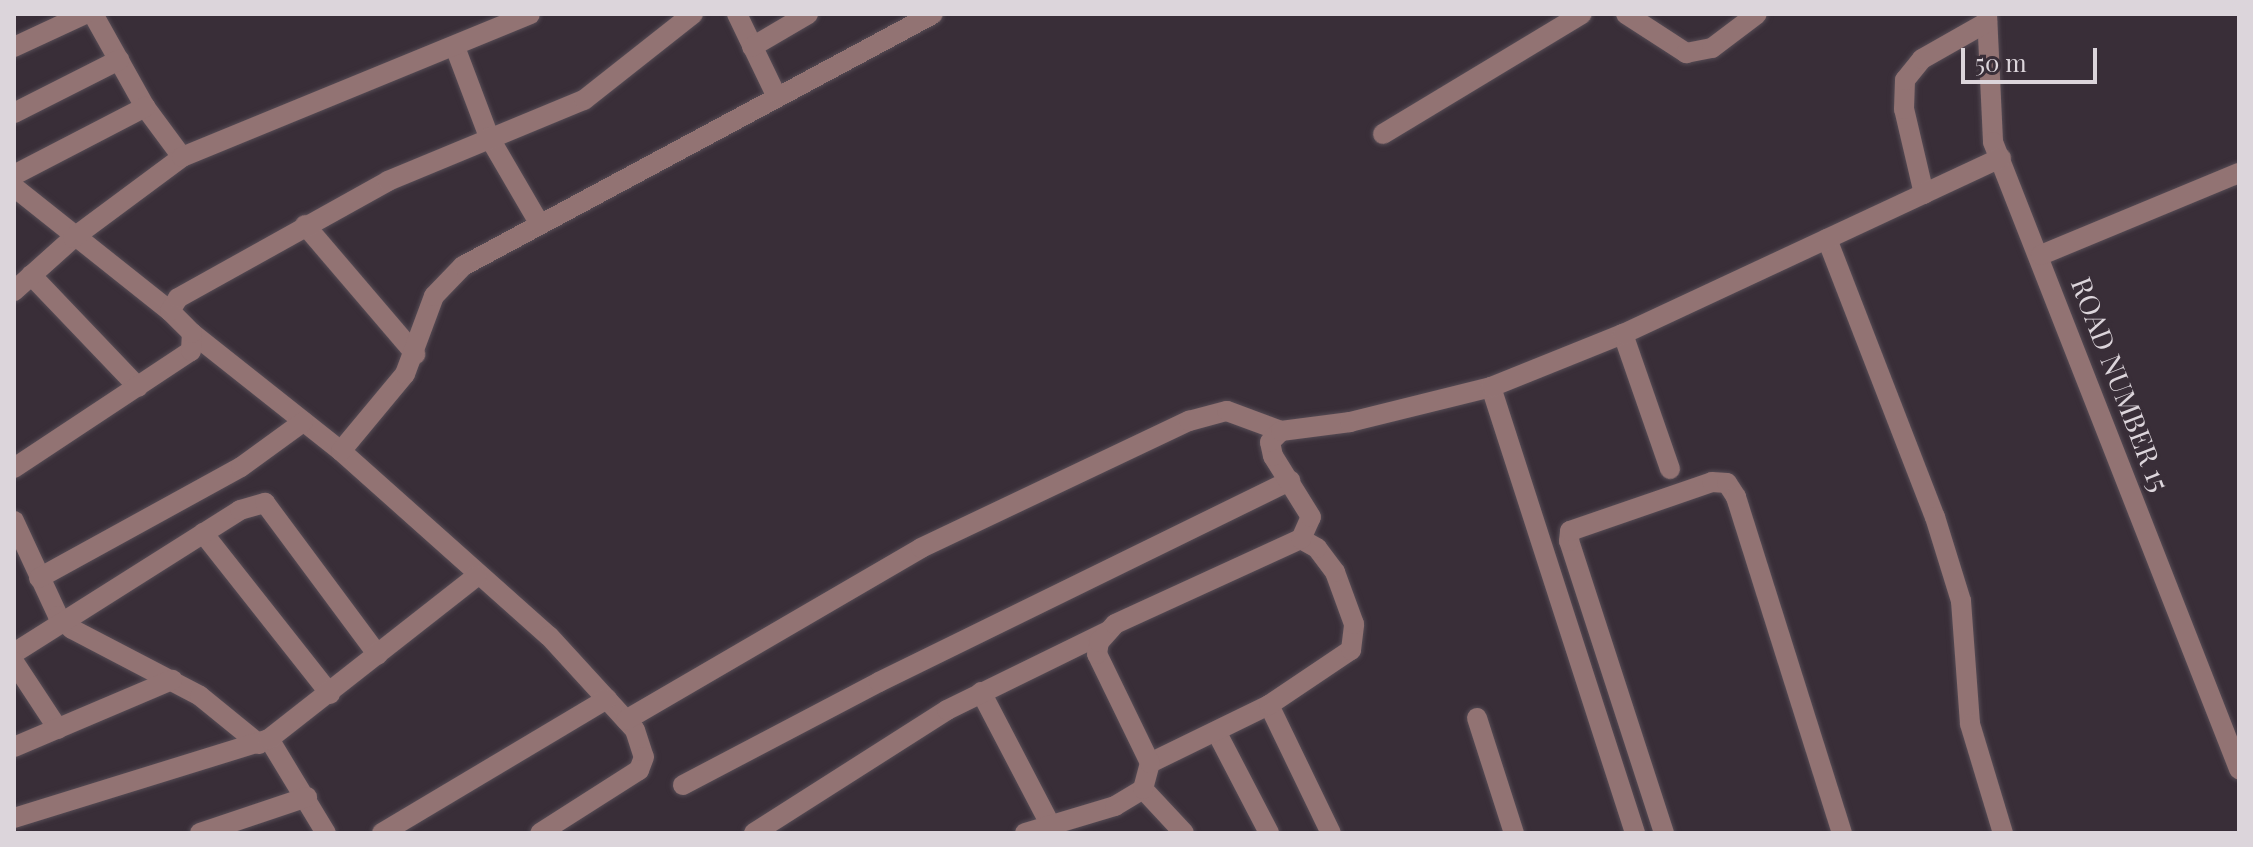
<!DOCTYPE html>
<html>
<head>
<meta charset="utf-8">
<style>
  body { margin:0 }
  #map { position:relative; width:2253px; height:847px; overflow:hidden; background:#392e38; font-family:"Playfair Display",serif }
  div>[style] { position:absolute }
  .roads { filter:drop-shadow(0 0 2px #564c55) drop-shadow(0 0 2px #564c55) }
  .minor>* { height:20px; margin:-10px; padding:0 10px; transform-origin:10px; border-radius:10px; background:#927373 }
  span { translate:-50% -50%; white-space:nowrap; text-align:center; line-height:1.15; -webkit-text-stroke:6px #392e38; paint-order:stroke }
  .street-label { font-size:28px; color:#dcd5db }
  .frame { position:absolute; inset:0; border:16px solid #dcd5db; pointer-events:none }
  .scale { position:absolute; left:1961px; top:48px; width:136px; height:36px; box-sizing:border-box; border:4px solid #dcd5db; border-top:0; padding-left:10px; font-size:24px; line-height:28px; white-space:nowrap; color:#dcd5db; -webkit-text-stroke:6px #392e38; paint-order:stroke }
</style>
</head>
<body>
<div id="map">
  <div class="roads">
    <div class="minor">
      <i style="left:93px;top:14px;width:107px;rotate:60.8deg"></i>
      <i style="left:145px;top:107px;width:62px;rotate:53.5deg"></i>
      <i style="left:737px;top:14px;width:92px;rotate:64.3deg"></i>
      <i style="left:1626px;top:14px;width:72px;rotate:33deg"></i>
      <i style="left:1686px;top:53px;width:26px;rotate:-11deg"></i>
      <i style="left:1712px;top:48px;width:56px;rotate:-37.1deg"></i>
      <i style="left:1987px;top:14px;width:128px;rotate:87.3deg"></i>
      <i style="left:1993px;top:142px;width:674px;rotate:68.58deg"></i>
      <i style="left:14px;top:47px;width:78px;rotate:-24.9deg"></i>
      <i style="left:455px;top:47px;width:96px;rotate:69.3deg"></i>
      <i style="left:489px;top:137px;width:99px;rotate:59.8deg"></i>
      <i style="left:752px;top:47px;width:65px;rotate:-30.5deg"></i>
      <i style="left:14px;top:113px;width:118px;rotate:-26.8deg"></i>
      <i style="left:1383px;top:134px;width:232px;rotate:-31.1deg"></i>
      <i style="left:14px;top:175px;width:148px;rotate:-27.4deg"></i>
      <i style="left:14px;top:187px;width:199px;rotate:38.5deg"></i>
      <i style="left:1924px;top:194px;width:87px;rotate:-103.2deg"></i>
      <i style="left:1904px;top:109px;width:29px;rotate:-88deg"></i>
      <i style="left:1905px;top:80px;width:27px;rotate:-51deg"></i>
      <i style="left:1922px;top:59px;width:75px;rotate:-29.6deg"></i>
      <i style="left:305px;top:225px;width:170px;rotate:49.5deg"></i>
      <i style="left:1827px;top:239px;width:298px;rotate:68.8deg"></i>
      <i style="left:1935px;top:517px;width:88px;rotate:72.8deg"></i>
      <i style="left:1961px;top:601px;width:123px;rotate:85.8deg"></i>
      <i style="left:1970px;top:724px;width:114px;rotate:73.2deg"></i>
      <i style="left:2041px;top:255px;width:214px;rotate:-22.5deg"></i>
      <i style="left:31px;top:275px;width:155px;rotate:46.3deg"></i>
      <i style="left:14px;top:291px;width:79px;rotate:-41.9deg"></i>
      <i style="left:73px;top:238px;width:136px;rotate:-36.6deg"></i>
      <i style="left:182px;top:157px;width:376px;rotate:-22.3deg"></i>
      <i style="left:192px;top:333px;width:190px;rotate:38.4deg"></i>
      <i style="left:341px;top:451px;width:278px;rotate:41.7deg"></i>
      <i style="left:549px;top:636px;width:127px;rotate:47.5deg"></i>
      <i style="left:635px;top:730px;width:28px;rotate:72deg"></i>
      <i style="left:644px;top:757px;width:14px;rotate:111deg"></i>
      <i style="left:639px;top:770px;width:117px;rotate:147.5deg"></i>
      <i style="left:1623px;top:334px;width:143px;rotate:70.8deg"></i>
      <i style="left:1491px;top:387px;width:469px;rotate:72.1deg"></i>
      <i style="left:341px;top:451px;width:100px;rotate:-50.3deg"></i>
      <i style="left:405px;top:374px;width:83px;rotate:-69.6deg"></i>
      <i style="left:434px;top:296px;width:42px;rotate:-46deg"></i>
      <i style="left:463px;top:266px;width:533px;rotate:-28.2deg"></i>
      <i style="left:14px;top:468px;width:212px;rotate:-33.5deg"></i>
      <i style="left:191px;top:351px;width:18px;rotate:-87deg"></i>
      <i style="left:192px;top:333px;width:31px;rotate:-135deg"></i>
      <i style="left:170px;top:311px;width:15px;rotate:-58deg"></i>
      <i style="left:178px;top:298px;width:240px;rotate:-29.1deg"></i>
      <i style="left:388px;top:181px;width:212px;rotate:-22.5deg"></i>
      <i style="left:584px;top:100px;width:139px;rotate:-38.3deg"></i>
      <i style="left:14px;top:521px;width:105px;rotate:65.1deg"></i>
      <i style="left:58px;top:616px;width:19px;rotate:43deg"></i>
      <i style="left:72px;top:629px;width:144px;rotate:27.6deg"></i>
      <i style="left:200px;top:696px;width:76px;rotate:39.1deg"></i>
      <i style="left:203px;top:533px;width:205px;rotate:51.7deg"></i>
      <i style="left:39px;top:578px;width:230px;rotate:-28.8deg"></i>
      <i style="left:241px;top:467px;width:77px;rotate:-36deg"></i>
      <i style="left:14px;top:653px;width:267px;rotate:-32.3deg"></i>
      <i style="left:240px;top:510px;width:26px;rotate:-16deg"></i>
      <i style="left:265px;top:503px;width:189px;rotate:53.4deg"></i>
      <i style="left:14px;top:662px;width:80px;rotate:56.7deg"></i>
      <i style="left:981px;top:692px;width:149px;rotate:62.4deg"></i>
      <i style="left:1269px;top:705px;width:142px;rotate:64.2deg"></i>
      <i style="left:1477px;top:718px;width:121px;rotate:72.2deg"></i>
      <i style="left:626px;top:720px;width:341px;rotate:-30.2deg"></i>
      <i style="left:921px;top:548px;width:297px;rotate:-25.4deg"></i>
      <i style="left:1189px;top:421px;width:39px;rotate:-15deg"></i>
      <i style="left:1227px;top:411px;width:58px;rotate:20.3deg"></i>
      <i style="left:1217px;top:733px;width:113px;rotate:62.5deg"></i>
      <i style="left:269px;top:739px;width:110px;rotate:58.8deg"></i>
      <i style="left:14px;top:747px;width:172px;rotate:-23deg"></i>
      <i style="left:1150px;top:763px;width:132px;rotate:-26deg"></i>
      <i style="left:1269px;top:705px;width:99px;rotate:-33.9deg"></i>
      <i style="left:1351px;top:650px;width:26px;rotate:-83deg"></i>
      <i style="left:1354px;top:624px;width:55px;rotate:-110.1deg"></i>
      <i style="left:1335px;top:572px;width:30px;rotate:-127deg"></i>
      <i style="left:1317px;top:548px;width:18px;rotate:-151deg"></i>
      <i style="left:683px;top:785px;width:221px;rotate:-27.7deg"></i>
      <i style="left:879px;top:682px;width:458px;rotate:-26.1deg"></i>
      <i style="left:1143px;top:789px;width:60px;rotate:47deg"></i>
      <i style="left:14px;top:818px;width:267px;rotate:-17.2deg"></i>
      <i style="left:269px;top:739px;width:264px;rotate:-38.1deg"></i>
      <i style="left:200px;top:833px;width:113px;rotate:-18.6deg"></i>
      <i style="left:382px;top:833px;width:262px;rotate:-30.8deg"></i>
      <i style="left:754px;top:833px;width:229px;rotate:-32.5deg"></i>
      <i style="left:947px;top:710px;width:177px;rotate:-26.1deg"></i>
      <i style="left:1025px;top:833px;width:94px;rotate:-16.7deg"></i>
      <i style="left:1115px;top:806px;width:33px;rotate:-31deg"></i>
      <i style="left:1143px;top:789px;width:27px;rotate:-75deg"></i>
      <i style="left:1150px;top:763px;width:121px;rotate:-115.9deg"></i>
      <i style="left:1097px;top:654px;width:12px;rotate:-81deg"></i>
      <i style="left:1099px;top:642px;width:24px;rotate:-48deg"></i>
      <i style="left:1115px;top:624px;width:205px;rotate:-24.6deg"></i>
      <i style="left:1301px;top:539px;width:24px;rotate:-66deg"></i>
      <i style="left:1311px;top:517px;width:72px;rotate:-121.9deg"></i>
      <i style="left:1273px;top:456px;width:14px;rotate:-102deg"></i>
      <i style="left:1270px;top:442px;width:16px;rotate:-45deg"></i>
      <i style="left:1281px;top:431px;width:70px;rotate:-7.4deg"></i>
      <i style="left:1350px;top:422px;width:145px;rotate:-13.9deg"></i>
      <i style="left:1491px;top:387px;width:142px;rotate:-21.9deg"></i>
      <i style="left:1623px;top:334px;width:417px;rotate:-25deg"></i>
      <i style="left:1664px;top:833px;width:307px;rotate:-108deg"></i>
      <i style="left:1569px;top:541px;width:10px;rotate:-84deg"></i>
      <i style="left:1570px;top:531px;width:150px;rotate:-19deg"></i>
      <i style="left:1712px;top:482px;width:15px;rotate:4deg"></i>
      <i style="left:1727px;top:483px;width:17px;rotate:57deg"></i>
      <i style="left:1736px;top:497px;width:352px;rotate:72.5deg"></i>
    </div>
  </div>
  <div class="street-label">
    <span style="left:2121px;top:384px;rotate:69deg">ROAD NUMBER 15</span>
  </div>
  <div class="frame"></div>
  <div class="scale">50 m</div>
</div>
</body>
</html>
